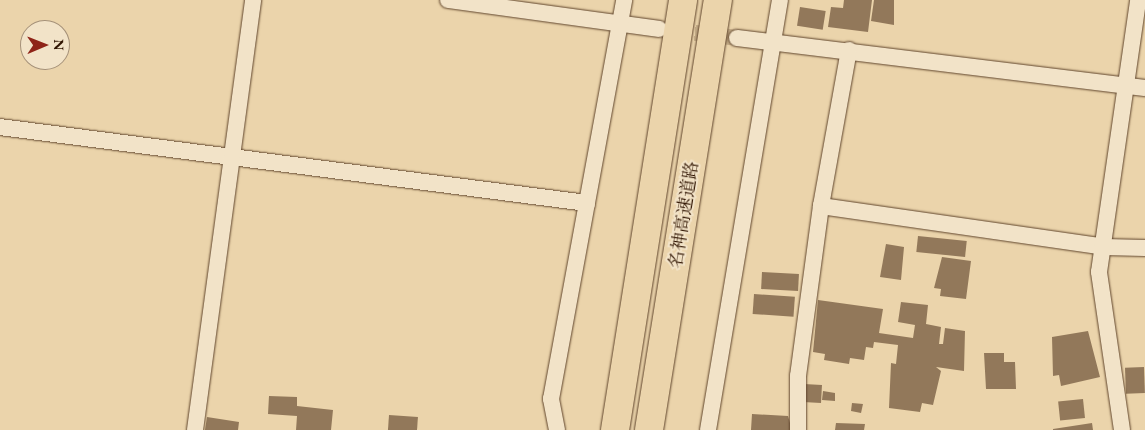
<!DOCTYPE html>
<html>
<head>
<meta charset="utf-8">
<style>
  body { margin:0 }
  #map { position:relative; width:1145px; height:430px; overflow:hidden; background:#ebd4ab; font-family:"EB Garamond","Noto Serif JP",serif }
  div>[style] { position:absolute }
  .building>* { inset:0; background:#92785a; transform-origin:0 0 }
  .minor-tunnel>* { height:16px; margin-top:-8px; transform-origin:0; background:repeating-linear-gradient(90deg,#c6ae89 0 16px,transparent 0 24px) }
  .roads { filter:drop-shadow(0 0 1px #60452c) drop-shadow(0 0 1px #60452c) }
  .minor>* { height:16px; margin:-8px; padding:0 8px; transform-origin:8px; border-radius:8px; background:#f2e3c8 }
  .motorway>* { height:28px; margin:-14px; padding:0 14px; transform-origin:14px; border-radius:14px; background:#ebd4ab }
  span { translate:-50% -50%; white-space:nowrap; text-align:center; line-height:1.15; -webkit-text-stroke:4px #f2e3c8; paint-order:stroke }
  .street-label { font-size:18px; color:#311502 }
  .north { position:absolute; left:20px; top:20px; width:50px; height:50px; box-sizing:border-box; background:#f2e3c8; border:1px solid #a59179; border-radius:50%; rotate:89deg; font-size:14px; font-weight:700; line-height:20px; text-align:center; color:#311502 }
  .north::after { content:''; display:block; margin:auto; width:18px; height:22px; background:#8f2418; clip-path:polygon(50% 0,100% 100%,50% 72%,0 100%) }
</style>
</head>
<body>
<div id="map">
  <div class="building">
    <i style="clip-path:polygon(844px 0,872px 0,868px 32px,828px 27px,831px 7px,843px 8px)"></i>
    <i style="clip-path:polygon(874px 0,894px 0,894px 25px,871px 21px)"></i>
    <i style="left:800px;top:7px;width:26px;height:19px;rotate:9deg"></i>
    <i style="left:918px;top:236px;width:49px;height:16px;rotate:6deg"></i>
    <i style="clip-path:polygon(886px 244px,904px 247px,901px 280px,880px 277px)"></i>
    <i style="clip-path:polygon(942px 257px,971px 261px,966px 299px,940px 296px,941px 289px,934px 288px)"></i>
    <i style="left:762px;top:272px;width:37px;height:17px;rotate:3deg"></i>
    <i style="left:754px;top:294px;width:41px;height:20px;rotate:4deg"></i>
    <i style="clip-path:polygon(818px 300px,883px 309px,879px 333px,913px 338px,915px 325px,898px 322px,901px 302px,928px 305px,926px 324px,941px 327px,939px 344px,943px 344px,945px 328px,965px 331px,964px 371px,936px 367px,941px 371px,933px 405px,922px 403px,920px 412px,889px 408px,891px 363px,896px 364px,898px 345px,874px 342px,873px 348px,866px 347px,864px 360px,850px 358px,849px 364px,824px 360px,825px 354px,813px 352px)"></i>
    <i style="clip-path:polygon(1088px 331px,1100px 377px,1061px 386px,1059px 375px,1053px 376px,1052px 337px)"></i>
    <i style="clip-path:polygon(984px 353px,1004px 353px,1004px 362px,1015px 362px,1016px 389px,986px 389px)"></i>
    <i style="left:1144px;top:367px;width:26px;height:19px;rotate:88deg"></i>
    <i style="left:804px;top:384px;width:18px;height:18px;rotate:3deg"></i>
    <i style="clip-path:polygon(823px 391px,835px 393px,835px 401px,822px 400px)"></i>
    <i style="clip-path:polygon(269px 396px,297px 397px,297px 406px,333px 410px,331px 430px,296px 430px,297px 416px,268px 414px)"></i>
    <i style="left:1083px;top:399px;width:19px;height:25px;rotate:84deg"></i>
    <i style="clip-path:polygon(852px 403px,863px 404px,861px 413px,851px 411px)"></i>
    <i style="clip-path:polygon(752px 414px,788px 416px,792px 430px,751px 430px)"></i>
    <i style="left:389px;top:415px;width:29px;height:15px;rotate:4deg"></i>
    <i style="clip-path:polygon(207px 417px,239px 422px,238px 430px,205px 430px)"></i>
    <i style="clip-path:polygon(836px 423px,865px 424px,864px 430px,835px 430px)"></i>
    <i style="clip-path:polygon(1092px 423px,1093px 430px,1053px 430px,1053px 429px)"></i>
  </div>
  <div class="minor-tunnel">
    <i style="left:671px;top:30px;width:66px;rotate:6.9deg"></i>
  </div>
  <div class="roads">
    <div class="minor">
      <i style="left:448px;top:0;width:213px;rotate:7.8deg"></i>
      <i style="left:737px;top:38px;width:411px;rotate:7deg"></i>
      <i style="left:849px;top:50px;width:158px;rotate:100.2deg"></i>
      <i style="left:821px;top:206px;width:286px;rotate:8.2deg"></i>
      <i style="left:1104px;top:247px;width:41px;rotate:1.4deg"></i>
      <i style="left:0;top:127px;width:592px;rotate:7.38deg"></i>
      <i style="left:195px;top:430px;width:434px;rotate:-82.3deg"></i>
      <i style="left:557px;top:430px;width:32px;rotate:-101deg"></i>
      <i style="left:551px;top:399px;width:406px;rotate:-79.6deg"></i>
      <i style="left:708px;top:430px;width:436px;rotate:-80.5deg"></i>
      <i style="left:798px;top:430px;width:54px;rotate:-90deg"></i>
      <i style="left:798px;top:376px;width:172px;rotate:-82.3deg"></i>
      <i style="left:1122px;top:430px;width:160px;rotate:-98.3deg"></i>
      <i style="left:1099px;top:272px;width:275px;rotate:-81.8deg"></i>
    </div>
    <div class="motorway">
      <i style="left:615px;top:430px;width:435px;rotate:-81deg"></i>
      <i style="left:649px;top:430px;width:436px;rotate:-80.9deg"></i>
    </div>
  </div>
  <div class="street-label">
    <span style="left:684px;top:215px;rotate:-81deg">名神高速道路</span>
  </div>
  <div class="north">N</div>
</div>
</body>
</html>
